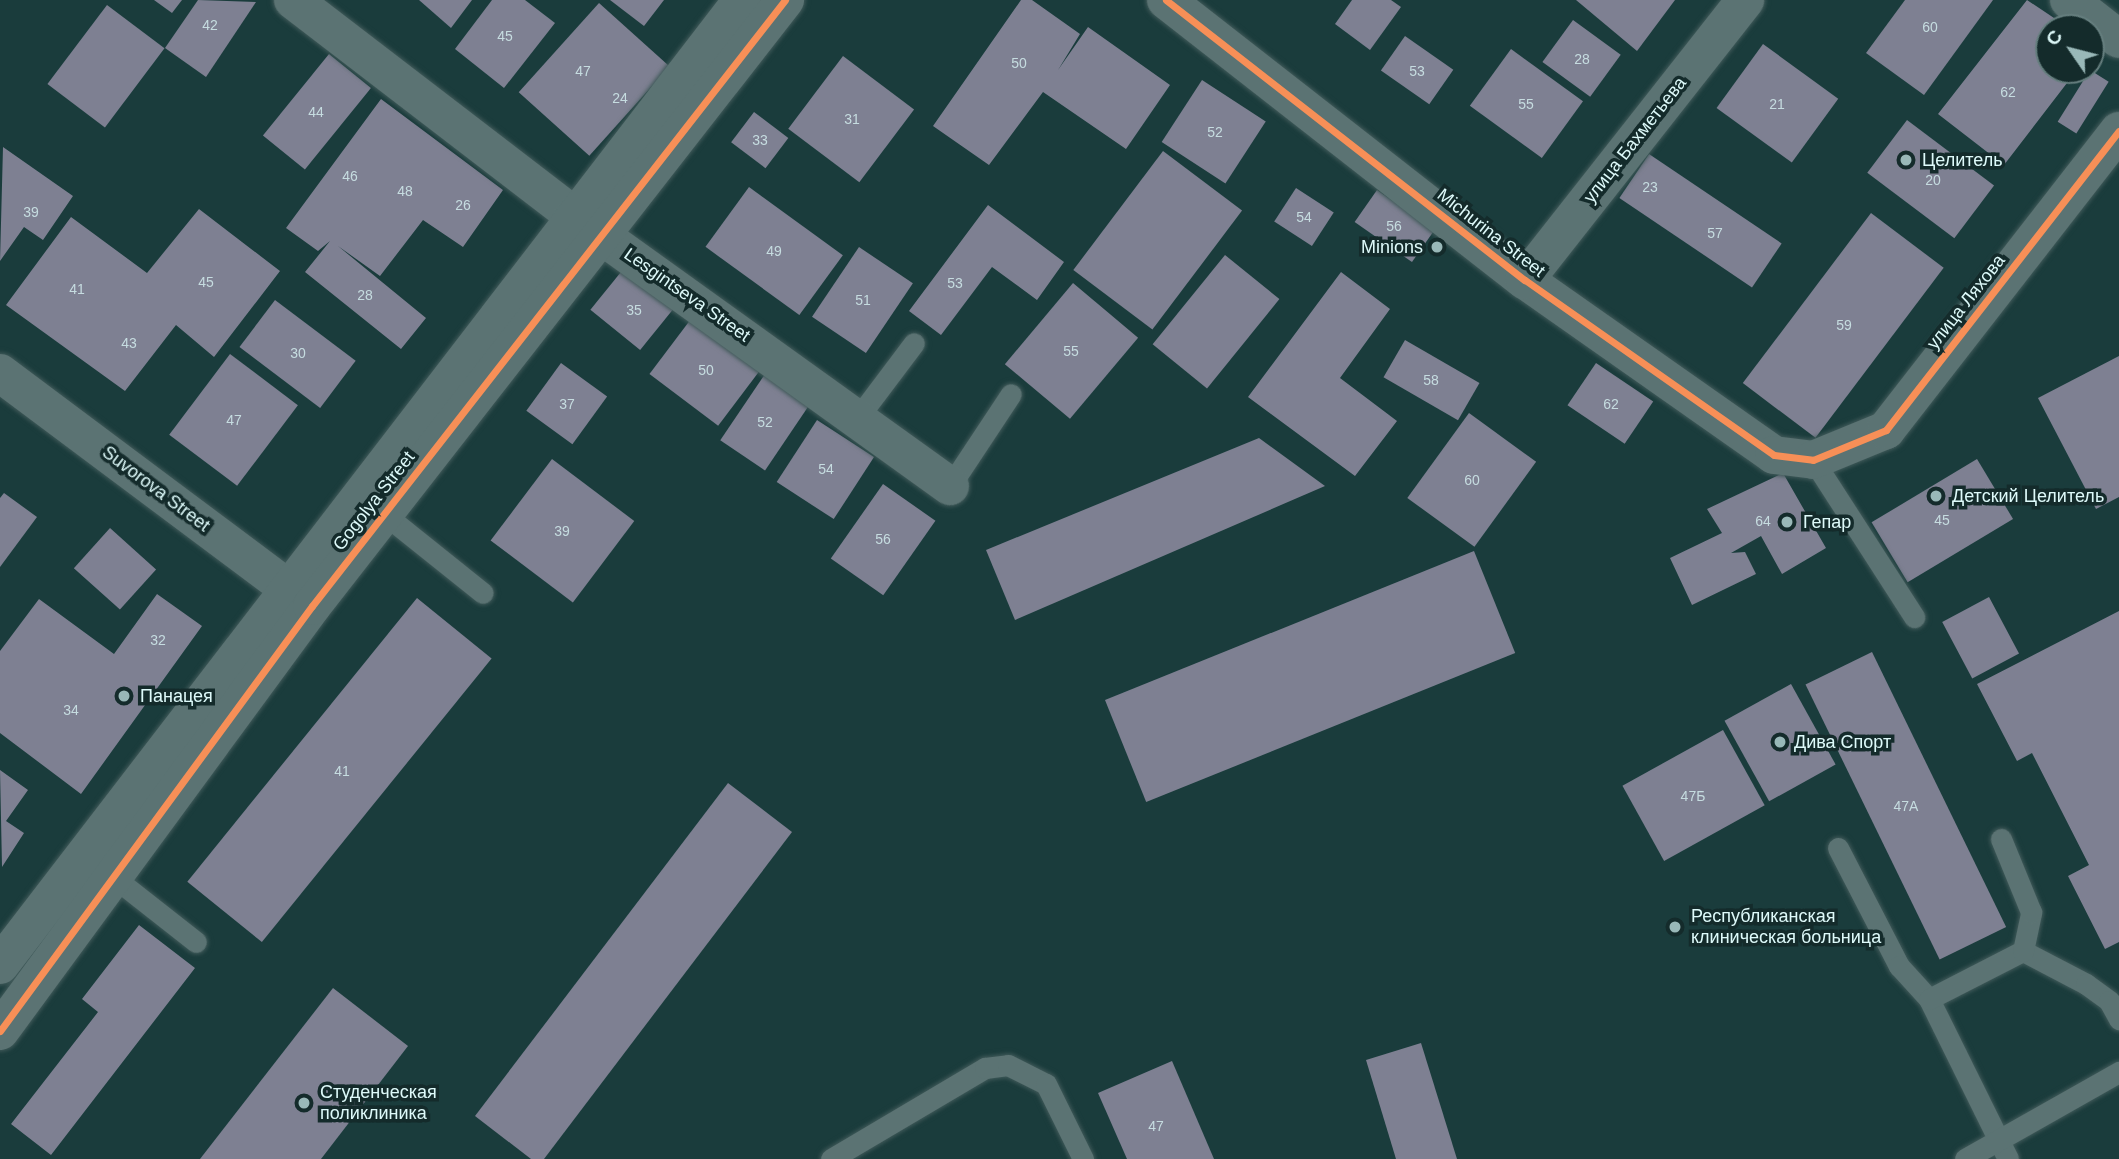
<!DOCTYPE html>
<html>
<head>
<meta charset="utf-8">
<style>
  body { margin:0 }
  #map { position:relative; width:2119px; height:1159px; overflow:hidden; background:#1a3c3c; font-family:Arial,sans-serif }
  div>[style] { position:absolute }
  .building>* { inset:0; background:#7e8092; transform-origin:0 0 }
  .roads { filter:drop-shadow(0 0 2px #405959) drop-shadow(0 0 2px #405959) }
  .lane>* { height:21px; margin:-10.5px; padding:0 10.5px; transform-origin:10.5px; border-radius:10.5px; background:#5b7373 }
  .street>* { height:38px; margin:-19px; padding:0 19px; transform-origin:19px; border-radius:19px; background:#5b7373 }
  .secondary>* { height:38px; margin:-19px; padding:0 19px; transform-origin:19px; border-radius:19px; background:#5b7373 }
  .cycleway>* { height:7px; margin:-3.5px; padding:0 3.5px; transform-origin:3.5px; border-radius:3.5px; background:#f78f57 }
  .dots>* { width:19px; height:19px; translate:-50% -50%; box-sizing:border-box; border:4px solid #142b2b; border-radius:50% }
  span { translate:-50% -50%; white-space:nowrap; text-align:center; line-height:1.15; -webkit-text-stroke:7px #142b2b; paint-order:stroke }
  .number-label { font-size:14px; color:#c6dce0 }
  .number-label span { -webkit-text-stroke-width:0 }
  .street-label { font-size:18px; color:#defafa }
  .poi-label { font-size:18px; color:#defafa }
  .left { translate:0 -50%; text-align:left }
  .right { translate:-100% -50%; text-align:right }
  .north { position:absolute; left:2035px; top:14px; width:70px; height:70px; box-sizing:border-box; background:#142b2b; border:2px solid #657e7e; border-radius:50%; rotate:305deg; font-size:19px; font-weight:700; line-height:28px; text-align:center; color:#defafa }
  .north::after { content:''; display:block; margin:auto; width:24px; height:32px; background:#99b8b8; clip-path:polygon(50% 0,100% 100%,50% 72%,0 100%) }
</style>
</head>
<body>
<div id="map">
  <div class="building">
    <i style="clip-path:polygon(154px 0,182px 0,172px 13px)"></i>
    <i style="clip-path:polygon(198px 0,256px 2px,206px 77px,165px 48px)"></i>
    <i style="clip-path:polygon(419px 0,472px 0,451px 28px)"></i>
    <i style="clip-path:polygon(492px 0,525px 0,555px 23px,504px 88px,455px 49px)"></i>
    <i style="clip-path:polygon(610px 0,664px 0,644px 26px)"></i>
    <i style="clip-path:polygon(1021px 0,1032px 0,1080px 34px,1058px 70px,1088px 27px,1170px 85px,1126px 149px,1043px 92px,989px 165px,933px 126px)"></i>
    <i style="clip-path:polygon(1352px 0,1391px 0,1401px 7px,1370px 50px,1335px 24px)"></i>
    <i style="clip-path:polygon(1576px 0,1675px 0,1637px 51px)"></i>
    <i style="clip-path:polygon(1905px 0,1993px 0,1924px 95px,1866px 53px)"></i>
    <i style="clip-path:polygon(2027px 0,2069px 28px,2049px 28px,2049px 70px,2077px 70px,2004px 165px,1938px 114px)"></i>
    <i style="left:599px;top:3px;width:95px;height:120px;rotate:42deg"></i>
    <i style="left:107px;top:5px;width:72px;height:99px;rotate:37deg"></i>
    <i style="left:1573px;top:20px;width:59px;height:52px;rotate:36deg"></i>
    <i style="left:1405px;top:36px;width:59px;height:42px;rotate:35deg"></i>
    <i style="left:1763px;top:44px;width:93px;height:79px;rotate:36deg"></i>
    <i style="left:1511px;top:49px;width:89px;height:70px;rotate:36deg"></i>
    <i style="left:329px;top:54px;width:54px;height:105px;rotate:39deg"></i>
    <i style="left:843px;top:56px;width:89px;height:91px;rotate:37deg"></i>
    <i style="left:2090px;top:70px;width:22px;height:61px;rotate:32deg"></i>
    <i style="left:1202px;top:80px;width:76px;height:74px;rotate:33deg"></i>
    <i style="clip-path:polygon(381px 99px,503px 190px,463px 247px,423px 220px,380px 276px,338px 246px,426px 318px,401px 349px,305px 272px,330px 241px,318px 251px,286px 228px)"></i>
    <i style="left:754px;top:112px;width:43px;height:38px;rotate:37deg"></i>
    <i style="left:1907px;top:120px;width:109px;height:66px;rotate:37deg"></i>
    <i style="clip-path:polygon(3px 147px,73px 196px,43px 240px,24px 227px,0 261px)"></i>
    <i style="left:1163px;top:151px;width:99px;height:149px;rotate:37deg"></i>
    <i style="left:1649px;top:154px;width:160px;height:53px;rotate:34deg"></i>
    <i style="left:749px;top:187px;width:116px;height:74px;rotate:36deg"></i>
    <i style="left:1296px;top:188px;width:45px;height:40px;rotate:33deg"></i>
    <i style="left:1377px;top:190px;width:70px;height:39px;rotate:35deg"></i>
    <i style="clip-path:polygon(988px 205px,1064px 262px,1037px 300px,992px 267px,941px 335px,909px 311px)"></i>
    <i style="clip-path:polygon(199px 209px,280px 271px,214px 357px,176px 325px,125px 391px,6px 305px,71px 217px,147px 273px)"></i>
    <i style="left:1871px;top:213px;width:91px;height:213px;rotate:37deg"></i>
    <i style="left:859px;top:247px;width:65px;height:84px;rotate:34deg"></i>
    <i style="left:1225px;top:255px;width:70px;height:115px;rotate:39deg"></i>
    <i style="left:625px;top:267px;width:64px;height:55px;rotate:39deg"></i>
    <i style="clip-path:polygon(1341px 272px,1390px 309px,1340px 378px,1397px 421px,1355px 476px,1248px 397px)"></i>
    <i style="left:1073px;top:283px;width:85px;height:106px;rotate:40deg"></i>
    <i style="left:275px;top:300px;width:101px;height:59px;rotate:37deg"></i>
    <i style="left:694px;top:315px;width:86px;height:74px;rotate:37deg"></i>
    <i style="left:1405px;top:340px;width:86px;height:43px;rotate:30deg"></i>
    <i style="left:230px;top:354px;width:85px;height:101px;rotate:37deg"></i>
    <i style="clip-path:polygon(2119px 356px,2119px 497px,2096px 509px,2038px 398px)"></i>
    <i style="left:561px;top:363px;width:57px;height:59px;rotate:36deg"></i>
    <i style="left:1596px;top:363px;width:69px;height:51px;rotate:34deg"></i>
    <i style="left:765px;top:374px;width:54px;height:80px;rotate:34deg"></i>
    <i style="left:1469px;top:413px;width:83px;height:105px;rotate:36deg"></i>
    <i style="left:817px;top:420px;width:68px;height:74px;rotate:33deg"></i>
    <i style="clip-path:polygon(1259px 438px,1325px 486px,1015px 620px,986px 550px)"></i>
    <i style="left:552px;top:459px;width:103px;height:102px;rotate:37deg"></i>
    <i style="left:1977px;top:459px;width:70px;height:123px;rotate:59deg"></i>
    <i style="clip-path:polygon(1783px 473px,1826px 548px,1782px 574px,1761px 536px,1731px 553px,1745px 552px,1756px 574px,1692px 605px,1670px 558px,1722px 533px,1707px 509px)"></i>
    <i style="left:883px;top:484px;width:64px;height:91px;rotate:35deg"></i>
    <i style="clip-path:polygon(4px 493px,37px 517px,0 567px,0 498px)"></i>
    <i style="left:110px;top:528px;width:62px;height:54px;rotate:42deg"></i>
    <i style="left:1474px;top:551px;width:110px;height:398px;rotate:68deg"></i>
    <i style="clip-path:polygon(157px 594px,202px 626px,81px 794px,0 733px,0 651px,39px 599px,114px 654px)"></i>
    <i style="left:1989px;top:597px;width:64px;height:53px;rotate:62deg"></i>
    <i style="left:417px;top:598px;width:96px;height:365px;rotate:39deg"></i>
    <i style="clip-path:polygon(2119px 611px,2119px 942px,2105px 949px,2068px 876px,2089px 865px,2032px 753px,2017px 761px,1977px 684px)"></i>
    <i style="left:1872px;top:652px;width:306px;height:74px;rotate:64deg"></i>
    <i style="left:1791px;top:684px;width:92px;height:76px;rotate:61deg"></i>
    <i style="left:1723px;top:730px;width:86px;height:115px;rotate:61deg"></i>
    <i style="clip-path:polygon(0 770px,28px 790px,6px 821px,24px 833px,2px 867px)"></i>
    <i style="clip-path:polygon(728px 783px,792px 832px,544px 1159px,531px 1159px,475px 1116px)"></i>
    <i style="clip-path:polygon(139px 925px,195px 968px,51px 1155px,11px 1124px,98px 1012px,82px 999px)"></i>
    <i style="clip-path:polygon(333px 988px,408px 1046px,321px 1159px,200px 1159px)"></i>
    <i style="clip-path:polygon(1421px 1043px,1457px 1159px,1396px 1159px,1366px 1060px)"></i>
    <i style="clip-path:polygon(1172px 1061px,1214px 1159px,1127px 1159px,1098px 1093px)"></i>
  </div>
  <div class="roads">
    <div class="lane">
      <i style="left:859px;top:416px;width:91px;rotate:-53deg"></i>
      <i style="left:1813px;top:460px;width:187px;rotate:57.2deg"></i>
      <i style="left:950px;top:486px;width:110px;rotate:-56.5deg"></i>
      <i style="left:378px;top:509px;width:134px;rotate:38.7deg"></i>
      <i style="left:1838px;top:848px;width:133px;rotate:62.7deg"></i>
      <i style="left:1899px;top:966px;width:45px;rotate:47.7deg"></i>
      <i style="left:1929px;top:999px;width:178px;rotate:63.7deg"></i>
      <i style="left:107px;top:872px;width:113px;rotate:38.2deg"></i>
      <i style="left:2023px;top:951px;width:71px;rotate:27.6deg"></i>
      <i style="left:2086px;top:984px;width:29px;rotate:36deg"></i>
      <i style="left:2109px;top:1001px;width:21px;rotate:61deg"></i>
      <i style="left:1929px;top:999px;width:106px;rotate:-27.1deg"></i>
      <i style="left:2023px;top:951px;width:40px;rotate:-78deg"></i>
      <i style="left:2031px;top:912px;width:79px;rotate:-112.3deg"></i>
      <i style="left:831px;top:1159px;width:179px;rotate:-30.6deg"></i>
      <i style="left:985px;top:1068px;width:23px;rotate:-7deg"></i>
      <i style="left:1008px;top:1065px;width:42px;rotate:26.6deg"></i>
      <i style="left:1046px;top:1084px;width:84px;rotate:63.7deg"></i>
      <i style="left:1965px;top:1159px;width:177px;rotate:-29.5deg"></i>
    </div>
    <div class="street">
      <i style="left:293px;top:0;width:354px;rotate:37.5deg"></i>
      <i style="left:574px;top:216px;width:463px;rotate:35.7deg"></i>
      <i style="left:1166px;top:0;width:455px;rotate:38deg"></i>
      <i style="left:1525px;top:280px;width:304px;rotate:35.1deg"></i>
      <i style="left:1774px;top:455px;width:39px;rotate:7deg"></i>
      <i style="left:1813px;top:460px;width:79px;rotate:-22.3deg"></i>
      <i style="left:1886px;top:430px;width:379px;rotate:-52.1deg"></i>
      <i style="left:2069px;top:0;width:63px;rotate:38deg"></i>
      <i style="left:1525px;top:280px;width:356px;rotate:-51.8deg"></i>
      <i style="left:0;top:373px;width:389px;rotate:36.8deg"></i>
    </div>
    <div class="secondary">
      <i style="left:0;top:965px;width:1217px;rotate:-52.44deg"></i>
      <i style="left:0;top:1031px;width:527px;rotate:-53.72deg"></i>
      <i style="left:312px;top:606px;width:769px;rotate:-52.03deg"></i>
    </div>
  </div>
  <div class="cycleway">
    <i style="left:1166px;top:0;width:455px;rotate:38deg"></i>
    <i style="left:1525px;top:280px;width:304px;rotate:35.1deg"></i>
    <i style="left:1774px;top:455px;width:39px;rotate:7deg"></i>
    <i style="left:1813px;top:460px;width:79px;rotate:-22.3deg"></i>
    <i style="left:1886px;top:430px;width:379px;rotate:-52.1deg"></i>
    <i style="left:0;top:1031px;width:527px;rotate:-53.72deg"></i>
    <i style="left:312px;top:606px;width:769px;rotate:-52.03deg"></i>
  </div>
  <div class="dots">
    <i style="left:1906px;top:160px;background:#99b8b8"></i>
    <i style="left:1437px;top:247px;background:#99b8b8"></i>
    <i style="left:1936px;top:496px;background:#99b8b8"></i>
    <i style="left:1787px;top:522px;background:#99b8b8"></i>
    <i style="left:124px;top:696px;background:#99b8b8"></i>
    <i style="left:1780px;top:742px;background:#99b8b8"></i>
    <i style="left:1675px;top:927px;background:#99b8b8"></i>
    <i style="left:304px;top:1103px;background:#99b8b8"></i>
  </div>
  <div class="number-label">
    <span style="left:210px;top:25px">42</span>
    <span style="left:1930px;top:27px">60</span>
    <span style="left:505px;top:36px">45</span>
    <span style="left:1582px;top:59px">28</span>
    <span style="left:1019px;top:63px">50</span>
    <span style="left:583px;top:71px">47</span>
    <span style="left:1417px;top:71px">53</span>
    <span style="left:2008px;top:92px">62</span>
    <span style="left:620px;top:98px">24</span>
    <span style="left:1526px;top:104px">55</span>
    <span style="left:1777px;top:104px">21</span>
    <span style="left:316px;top:112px">44</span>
    <span style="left:852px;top:119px">31</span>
    <span style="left:1215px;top:132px">52</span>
    <span style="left:760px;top:140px">33</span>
    <span style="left:350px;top:176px">46</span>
    <span style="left:1933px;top:180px">20</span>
    <span style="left:1650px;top:187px">23</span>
    <span style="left:405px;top:191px">48</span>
    <span style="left:463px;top:205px">26</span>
    <span style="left:31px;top:212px">39</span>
    <span style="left:1304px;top:217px">54</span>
    <span style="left:1394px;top:226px">56</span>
    <span style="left:1715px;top:233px">57</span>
    <span style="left:774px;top:251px">49</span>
    <span style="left:206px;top:282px">45</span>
    <span style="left:955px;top:283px">53</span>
    <span style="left:77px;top:289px">41</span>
    <span style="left:365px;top:295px">28</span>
    <span style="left:863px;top:300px">51</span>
    <span style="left:634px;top:310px">35</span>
    <span style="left:1844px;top:325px">59</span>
    <span style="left:129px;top:343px">43</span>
    <span style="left:1071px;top:351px">55</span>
    <span style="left:298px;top:353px">30</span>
    <span style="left:706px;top:370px">50</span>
    <span style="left:1431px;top:380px">58</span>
    <span style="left:567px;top:404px">37</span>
    <span style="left:1611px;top:404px">62</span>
    <span style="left:234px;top:420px">47</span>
    <span style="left:765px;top:422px">52</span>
    <span style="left:826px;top:469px">54</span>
    <span style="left:1472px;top:480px">60</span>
    <span style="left:1942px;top:520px">45</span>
    <span style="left:1763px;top:521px">64</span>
    <span style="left:562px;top:531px">39</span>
    <span style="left:883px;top:539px">56</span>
    <span style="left:158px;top:640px">32</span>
    <span style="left:71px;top:710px">34</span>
    <span style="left:342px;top:771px">41</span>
    <span style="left:1693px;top:796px">47Б</span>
    <span style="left:1906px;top:806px">47А</span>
    <span style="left:1156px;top:1126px">47</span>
  </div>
  <div class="street-label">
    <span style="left:1635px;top:140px;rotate:-52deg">улица Бахметьева</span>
    <span style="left:1491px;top:233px;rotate:38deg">Michurina Street</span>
    <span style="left:687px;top:295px;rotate:35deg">Lesgintseva Street</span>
    <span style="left:1966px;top:302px;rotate:-52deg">улица Ляхова</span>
    <span style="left:156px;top:489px;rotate:37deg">Suvorova Street</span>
    <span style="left:374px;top:501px;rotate:-52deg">Gogolya Street</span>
  </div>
  <div class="poi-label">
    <span class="left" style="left:1922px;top:160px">Целитель</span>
    <span class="right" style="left:1423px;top:247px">Minions</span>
    <span class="left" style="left:1952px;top:496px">Детский Целитель</span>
    <span class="left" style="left:1803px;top:522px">Гепар</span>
    <span class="left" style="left:140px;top:696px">Панацея</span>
    <span class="left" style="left:1794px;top:742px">Дива Спорт</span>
    <span class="left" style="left:1691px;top:927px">Республиканская<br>клиническая больница</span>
    <span class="left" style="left:320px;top:1103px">Студенческая<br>поликлиника</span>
  </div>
  <div class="north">С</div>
</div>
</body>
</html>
